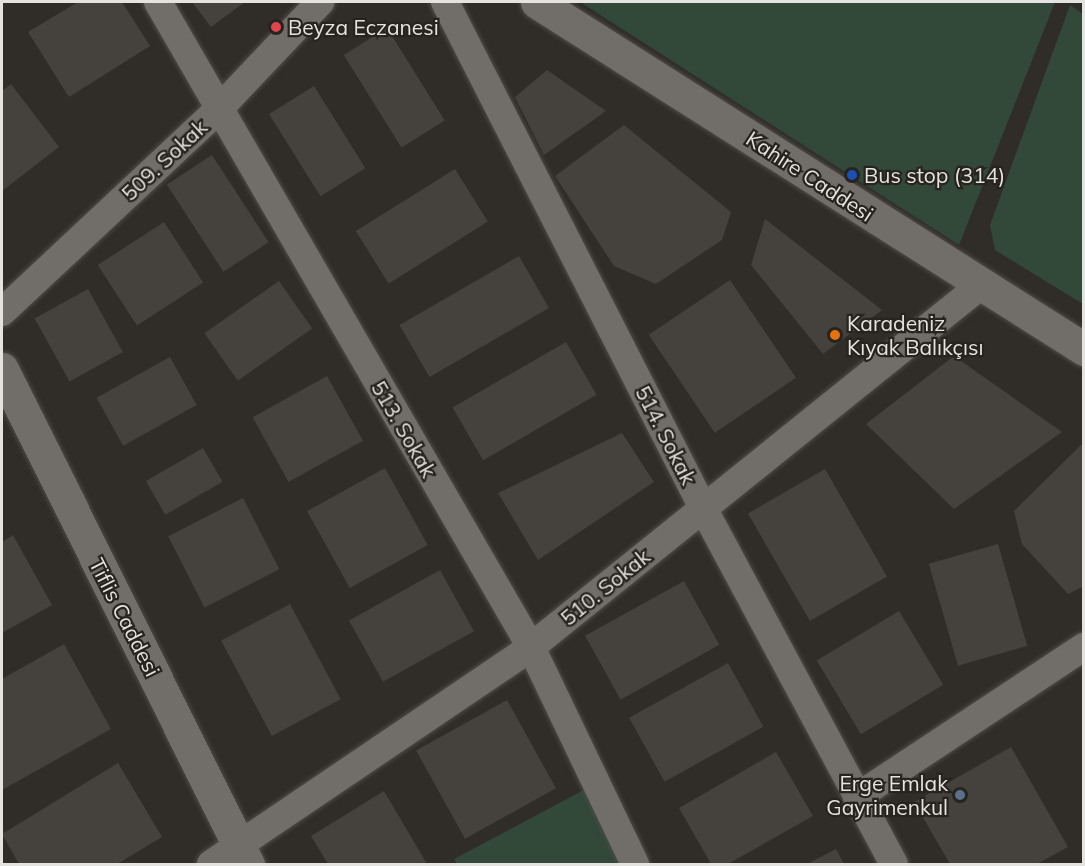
<!DOCTYPE html>
<html>
<head>
<meta charset="utf-8">
<style>
  body { margin:0 }
  #map { position:relative; width:1085px; height:866px; overflow:hidden; background:#302d29; font-family:Mulish,sans-serif }
  div>[style] { position:absolute }
  .green>* { inset:0; background:#324838 }
  .building>* { inset:0; background:#45413d; transform-origin:0 0 }
  .roads { filter:drop-shadow(0 0 2px #4d4b48) drop-shadow(0 0 2px #4d4b48) }
  .street>* { height:28px; margin:-14px; padding:0 14px; transform-origin:14px; border-radius:14px; background:#716d68 }
  .secondary>* { height:33px; margin:-16.5px; padding:0 16.5px; transform-origin:16.5px; border-radius:16.5px; background:#716d68 }
  .dots>* { width:16px; height:16px; translate:-50% -50%; box-sizing:border-box; border:3px solid #27241f; border-radius:50% }
  span { translate:-50% -50%; white-space:nowrap; text-align:center; line-height:1.15; -webkit-text-stroke:4.5px #27241f; paint-order:stroke }
  .poi-label { font-size:21px; color:#e5e3e0 }
  .left { translate:0 -50%; text-align:left }
  .right { translate:-100% -50%; text-align:right }
  .street-label { font-size:21px; color:#e5e3e0 }
  .frame { position:absolute; inset:0; border:3px solid #e5e3e0; pointer-events:none }
</style>
</head>
<body>
<div id="map">
  <div class="green">
    <i style="clip-path:polygon(580px 2px,1055px 2px,959px 245px)"></i>
    <i style="clip-path:polygon(1070px 5px,1084px 15px,1083px 304px,995px 250px,990px 225px)"></i>
    <i style="clip-path:polygon(597px 783px,635px 864px,457px 864px,454px 859px)"></i>
  </div>
  <div class="building">
    <i style="clip-path:polygon(78px 2px,122px 2px,150px 46px,69px 97px,28px 32px)"></i>
    <i style="clip-path:polygon(192px 2px,245px 2px,211px 27px)"></i>
    <i style="left:387px;top:28px;width:109px;height:51px;rotate:58deg"></i>
    <i style="clip-path:polygon(547px 70px,606px 111px,544px 155px,515px 97px)"></i>
    <i style="clip-path:polygon(11px 84px,59px 147px,2px 191px,2px 91px)"></i>
    <i style="left:314px;top:86px;width:97px;height:53px;rotate:58deg"></i>
    <i style="clip-path:polygon(624px 125px,731px 212px,722px 240px,656px 284px,614px 266px,555px 176px)"></i>
    <i style="left:212px;top:155px;width:104px;height:54px;rotate:57deg"></i>
    <i style="left:455px;top:169px;width:62px;height:117px;rotate:58deg"></i>
    <i style="clip-path:polygon(765px 219px,882px 310px,823px 354px,751px 265px)"></i>
    <i style="left:164px;top:222px;width:72px;height:79px;rotate:57deg"></i>
    <i style="left:519px;top:256px;width:60px;height:138px;rotate:60deg"></i>
    <i style="left:730px;top:280px;width:118px;height:98px;rotate:56deg"></i>
    <i style="left:279px;top:281px;width:58px;height:91px;rotate:55deg"></i>
    <i style="left:88px;top:289px;width:72px;height:61px;rotate:61deg"></i>
    <i style="left:566px;top:342px;width:61px;height:131px;rotate:60deg"></i>
    <i style="clip-path:polygon(954px 356px,1062px 432px,954px 509px,866px 424px)"></i>
    <i style="left:170px;top:357px;width:55px;height:84px;rotate:61deg"></i>
    <i style="left:327px;top:376px;width:74px;height:85px;rotate:61deg"></i>
    <i style="clip-path:polygon(622px 433px,654px 482px,538px 560px,498px 493px)"></i>
    <i style="clip-path:polygon(1082px 444px,1084px 586px,1068px 594px,1022px 544px,1014px 511px)"></i>
    <i style="left:203px;top:448px;width:39px;height:66px;rotate:60deg"></i>
    <i style="left:385px;top:468px;width:88px;height:89px;rotate:61deg"></i>
    <i style="left:825px;top:469px;width:124px;height:89px;rotate:60deg"></i>
    <i style="left:243px;top:498px;width:80px;height:84px;rotate:63deg"></i>
    <i style="clip-path:polygon(13px 535px,52px 605px,2px 633px,2px 542px)"></i>
    <i style="left:998px;top:544px;width:106px;height:72px;rotate:74deg"></i>
    <i style="left:440px;top:570px;width:70px;height:104px;rotate:61deg"></i>
    <i style="left:684px;top:581px;width:73px;height:113px;rotate:61deg"></i>
    <i style="left:290px;top:604px;width:108px;height:78px;rotate:62deg"></i>
    <i style="left:899px;top:611px;width:86px;height:96px;rotate:59deg"></i>
    <i style="clip-path:polygon(64px 644px,111px 729px,2px 790px,2px 679px)"></i>
    <i style="left:728px;top:663px;width:73px;height:113px;rotate:61deg"></i>
    <i style="left:507px;top:700px;width:101px;height:104px;rotate:61deg"></i>
    <i style="clip-path:polygon(1011px 747px,1068px 847px,1037px 864px,950px 864px,914px 802px)"></i>
    <i style="clip-path:polygon(776px 752px,813px 816px,728px 864px,711px 864px,679px 808px)"></i>
    <i style="clip-path:polygon(118px 763px,162px 837px,117px 864px,19px 864px,2px 834px)"></i>
    <i style="clip-path:polygon(384px 791px,427px 864px,328px 864px,311px 836px)"></i>
    <i style="clip-path:polygon(836px 849px,844px 864px,807px 864px)"></i>
  </div>
  <div class="roads">
    <div class="street">
      <i style="left:158px;top:2px;width:745px;rotate:59.96deg"></i>
      <i style="left:531px;top:647px;width:241px;rotate:64.4deg"></i>
      <i style="left:445px;top:2px;width:568px;rotate:62.98deg"></i>
      <i style="left:703px;top:508px;width:404px;rotate:61.8deg"></i>
      <i style="left:2px;top:312px;width:296px;rotate:-43.1deg"></i>
      <i style="left:218px;top:110px;width:149px;rotate:-46.6deg"></i>
      <i style="left:857px;top:797px;width:272px;rotate:-33.5deg"></i>
      <i style="left:211px;top:864px;width:387px;rotate:-34.1deg"></i>
      <i style="left:531px;top:647px;width:578px;rotate:-38.81deg"></i>
    </div>
    <div class="secondary">
      <i style="left:537px;top:2px;width:648px;rotate:32.39deg"></i>
      <i style="left:2px;top:369px;width:553px;rotate:63.57deg"></i>
    </div>
  </div>
  <div class="dots">
    <i style="left:276px;top:27px;background:#e0444e"></i>
    <i style="left:852px;top:175px;background:#1a4fb4"></i>
    <i style="left:835px;top:335px;background:#e8710a"></i>
    <i style="left:960px;top:795px;background:#5c6f8a"></i>
  </div>
  <div class="poi-label">
    <span class="left" style="left:288px;top:27px">Beyza Eczanesi</span>
    <span class="left" style="left:864px;top:175px">Bus stop (314)</span>
    <span class="left" style="left:847px;top:335px">Karadeniz<br>Kıyak Balıkçısı</span>
    <span class="right" style="left:948px;top:795px">Erge Emlak<br>Gayrimenkul</span>
  </div>
  <div class="street-label">
    <span style="left:164px;top:160px;rotate:-43deg">509. Sokak</span>
    <span style="left:810px;top:176px;rotate:33deg">Kahire Caddesi</span>
    <span style="left:404px;top:429px;rotate:60deg">513. Sokak</span>
    <span style="left:666px;top:435px;rotate:63deg">514. Sokak</span>
    <span style="left:605px;top:587px;rotate:-39deg">510. Sokak</span>
    <span style="left:125px;top:617px;rotate:63deg">Tiflis Caddesi</span>
  </div>
  <div class="frame"></div>
</div>
</body>
</html>
